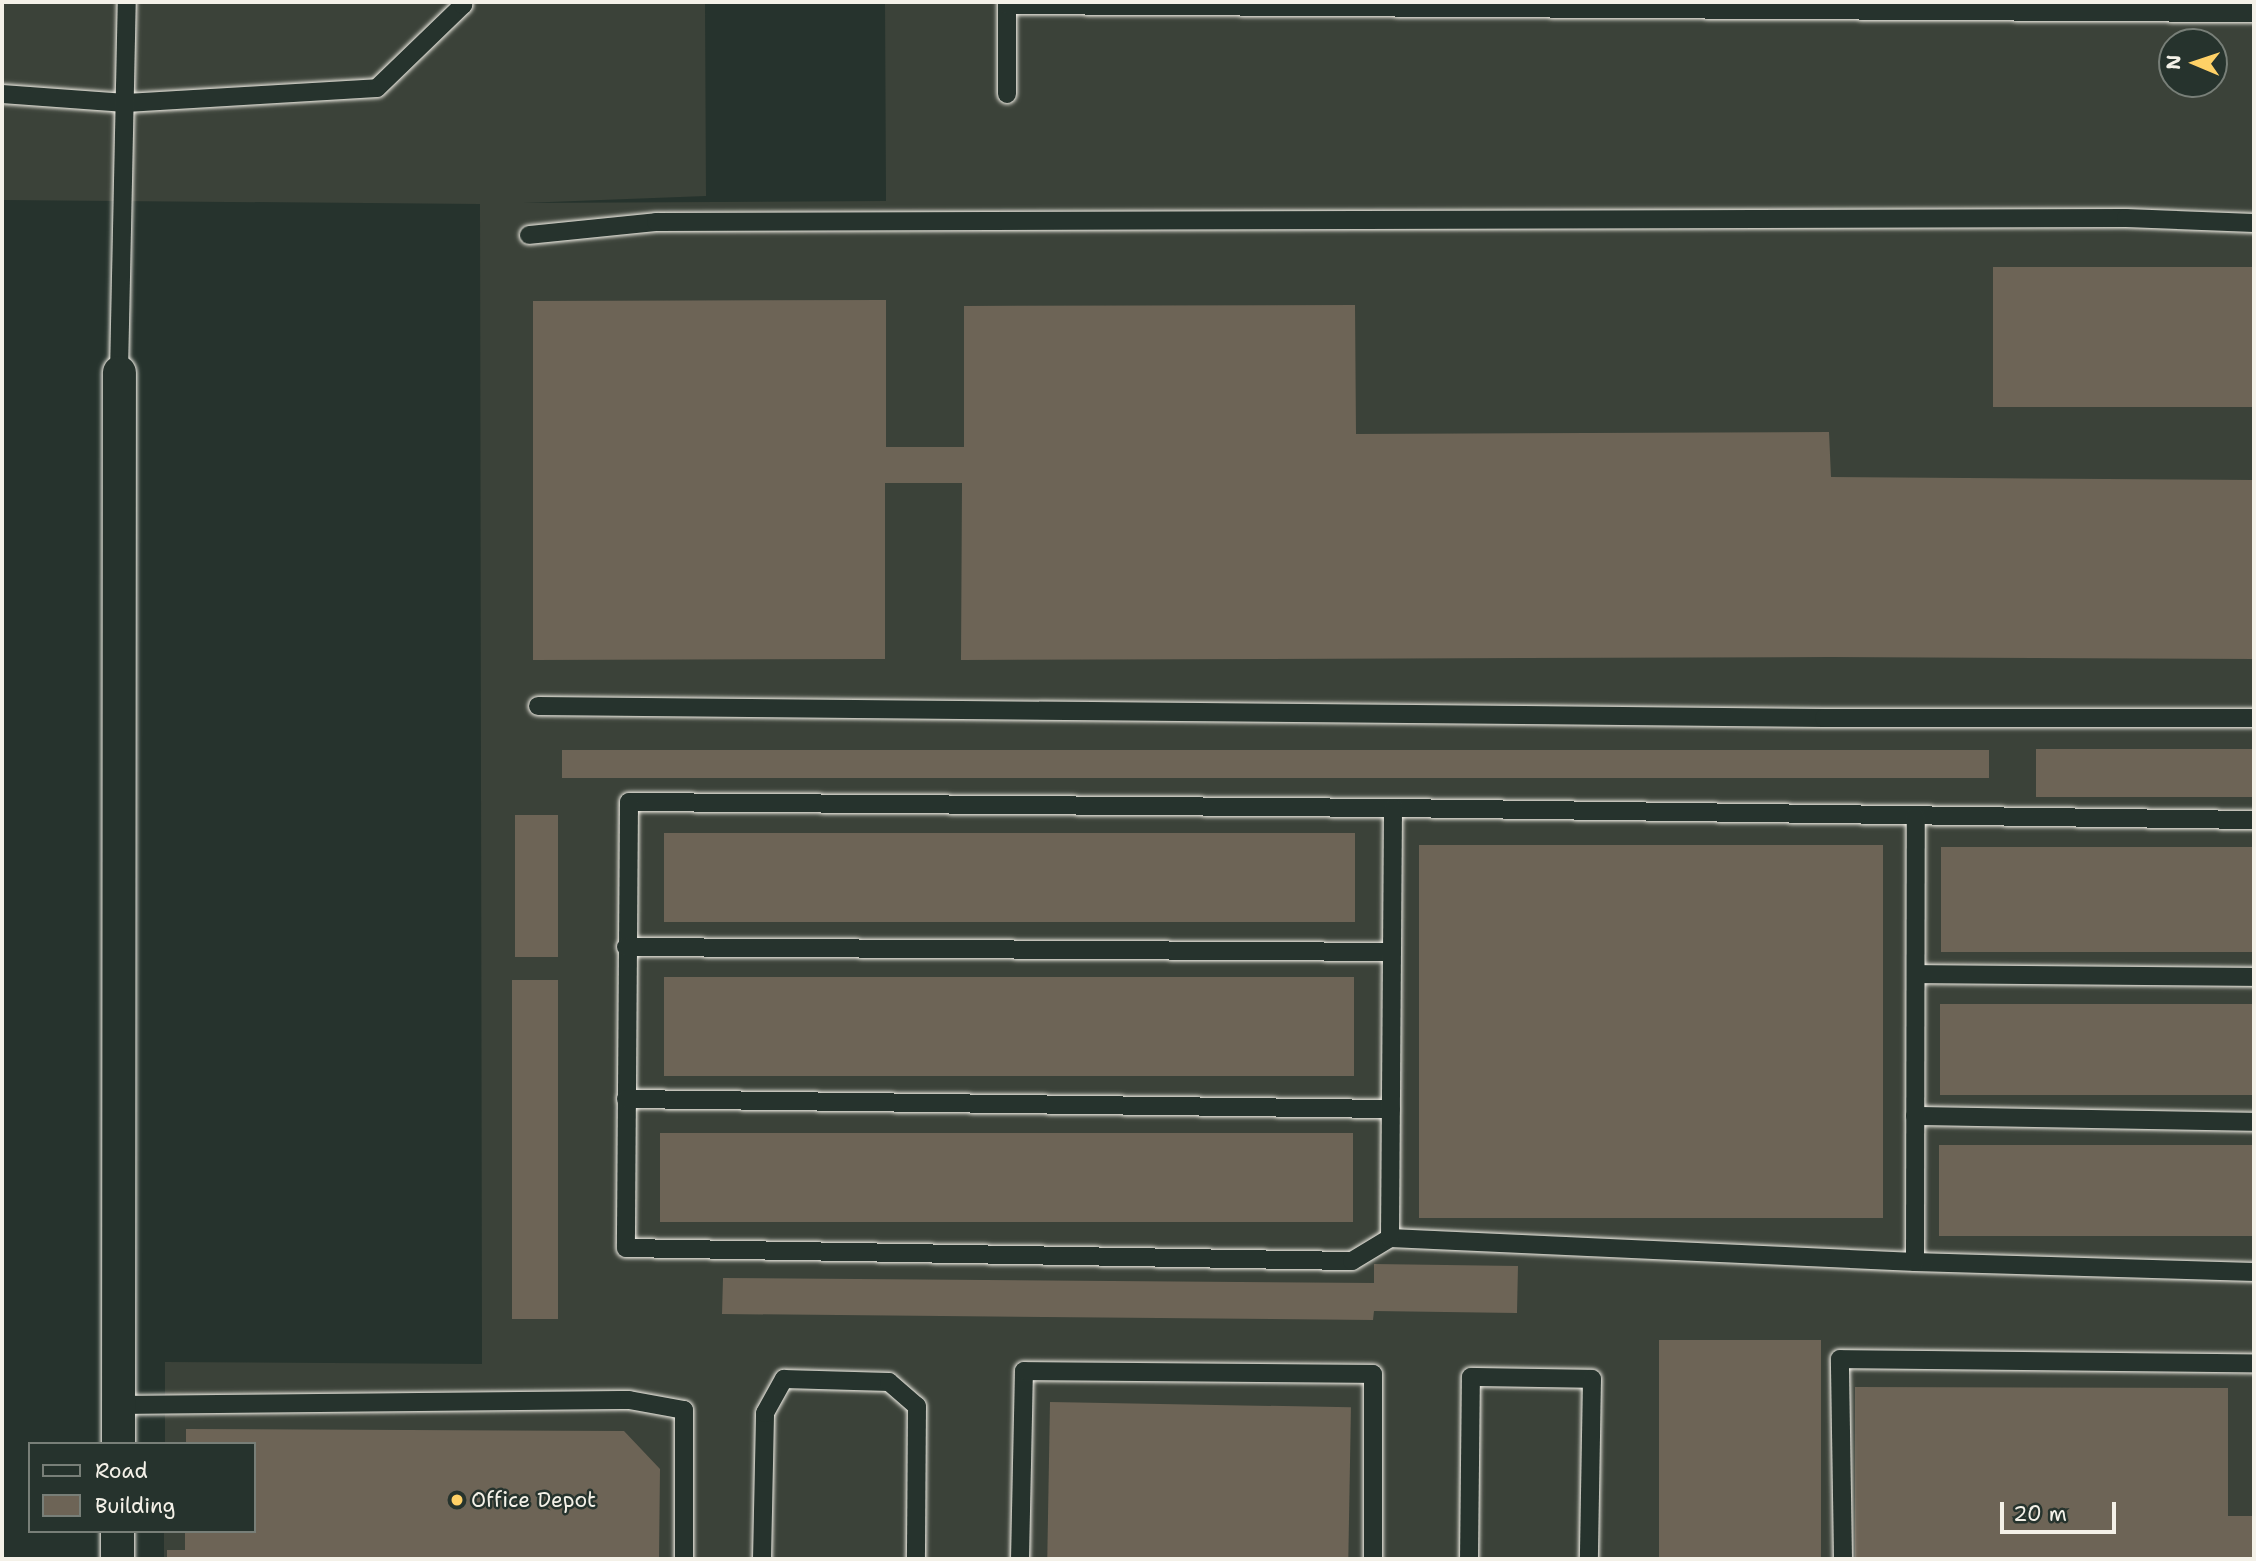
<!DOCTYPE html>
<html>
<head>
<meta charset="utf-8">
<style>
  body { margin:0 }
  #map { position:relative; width:2256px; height:1561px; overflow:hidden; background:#26332d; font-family:"Shantell Sans",sans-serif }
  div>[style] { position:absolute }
  .built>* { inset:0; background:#3b4239 }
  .building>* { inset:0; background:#6d6456; transform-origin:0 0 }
  .roads { filter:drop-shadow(0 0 2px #f4f1e8) drop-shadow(0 0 2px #f4f1e8) }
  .lane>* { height:18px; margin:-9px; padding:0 9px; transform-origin:9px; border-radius:9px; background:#26332d }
  .street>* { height:33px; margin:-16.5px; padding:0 16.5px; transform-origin:16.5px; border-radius:16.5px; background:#26332d }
  .dots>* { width:19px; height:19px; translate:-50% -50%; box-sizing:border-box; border:4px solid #26332d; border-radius:50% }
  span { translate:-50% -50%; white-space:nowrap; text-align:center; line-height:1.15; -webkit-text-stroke:5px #26332d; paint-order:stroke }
  .poi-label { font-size:21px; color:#f4f1e8 }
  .left { translate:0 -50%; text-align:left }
  .frame { position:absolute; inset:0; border:4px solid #f4f1e8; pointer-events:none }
  .legend { position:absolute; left:28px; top:1442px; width:228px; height:91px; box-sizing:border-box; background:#26332d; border:2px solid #787f78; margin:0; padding:9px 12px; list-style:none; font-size:21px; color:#f4f1e8 }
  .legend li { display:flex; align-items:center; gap:14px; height:35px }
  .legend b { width:35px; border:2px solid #787f78 }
  .north { position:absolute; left:2158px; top:28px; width:70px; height:70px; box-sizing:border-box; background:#26332d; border:2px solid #787f78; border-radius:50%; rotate:272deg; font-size:19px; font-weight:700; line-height:28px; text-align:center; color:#f4f1e8 }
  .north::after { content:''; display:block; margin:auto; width:24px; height:32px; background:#ffd166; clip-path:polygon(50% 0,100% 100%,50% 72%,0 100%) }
  .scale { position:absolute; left:2000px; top:1502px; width:116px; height:32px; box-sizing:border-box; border:4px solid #f4f1e8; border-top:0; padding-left:9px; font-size:21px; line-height:24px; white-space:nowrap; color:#f4f1e8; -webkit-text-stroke:5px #26332d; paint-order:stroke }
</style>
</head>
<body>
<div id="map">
  <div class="built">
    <i style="clip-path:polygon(evenodd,2px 2px,705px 2px,706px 196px,523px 203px,886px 201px,885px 2px,2254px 2px,2254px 1559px,164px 1559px,164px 1531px,254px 1531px,254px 1444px,165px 1444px,165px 1362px,482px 1364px,480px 204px,2px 200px,2px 2px,2172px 42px,2214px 42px,2214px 84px,2172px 84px,2172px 42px)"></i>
  </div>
  <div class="building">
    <i style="left:1993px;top:267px;width:261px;height:140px"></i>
    <i style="clip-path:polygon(886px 300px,886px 447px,964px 447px,964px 306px,1355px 305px,1356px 434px,1829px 432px,1831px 477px,2254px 480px,2254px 659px,1830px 657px,961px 660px,962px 483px,885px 483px,885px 659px,533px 660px,533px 301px)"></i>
    <i style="left:2036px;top:749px;width:218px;height:48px"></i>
    <i style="left:562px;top:750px;width:1427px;height:28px"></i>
    <i style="left:515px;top:815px;width:43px;height:142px"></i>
    <i style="left:664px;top:833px;width:691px;height:89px"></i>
    <i style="left:1419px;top:845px;width:464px;height:373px"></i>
    <i style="left:2254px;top:847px;width:105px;height:313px;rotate:90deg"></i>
    <i style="left:664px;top:977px;width:690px;height:99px"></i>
    <i style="left:512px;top:980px;width:46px;height:339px"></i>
    <i style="left:1940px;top:1004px;width:314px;height:91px"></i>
    <i style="left:660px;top:1133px;width:693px;height:89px"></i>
    <i style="left:1939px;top:1145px;width:315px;height:91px"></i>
    <i style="clip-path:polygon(1374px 1264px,1518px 1266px,1517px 1313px,1374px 1311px,1373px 1320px,722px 1314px,723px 1278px,1374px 1283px)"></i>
    <i style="left:1659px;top:1340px;width:162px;height:219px"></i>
    <i style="clip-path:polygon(1855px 1387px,2228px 1388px,2228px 1516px,2254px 1516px,2254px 1559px,1855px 1559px)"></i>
    <i style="left:1050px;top:1402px;width:301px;height:157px;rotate:1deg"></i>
    <i style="clip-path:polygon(186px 1429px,624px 1431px,660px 1469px,659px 1559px,167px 1559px,167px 1550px,185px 1550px,185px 1531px,254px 1531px,254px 1444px,186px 1444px)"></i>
  </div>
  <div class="roads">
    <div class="lane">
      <i style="left:1007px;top:2px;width:92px;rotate:90deg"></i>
      <i style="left:1007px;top:5px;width:1247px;rotate:0.37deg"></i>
      <i style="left:2px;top:94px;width:124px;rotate:4.2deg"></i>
      <i style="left:126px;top:103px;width:251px;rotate:-3.4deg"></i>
      <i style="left:377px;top:88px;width:120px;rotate:-44deg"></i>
      <i style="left:463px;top:5px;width:3px;rotate:-90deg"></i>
      <i style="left:529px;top:235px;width:128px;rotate:-5.8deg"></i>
      <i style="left:656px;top:222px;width:1470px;rotate:-0.16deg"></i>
      <i style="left:2126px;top:218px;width:128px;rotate:2.2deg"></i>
      <i style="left:119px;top:372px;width:370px;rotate:-88.8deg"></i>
      <i style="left:538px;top:706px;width:1286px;rotate:0.53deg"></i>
      <i style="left:1824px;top:718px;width:430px"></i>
      <i style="left:2254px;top:820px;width:861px;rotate:-179.2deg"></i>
      <i style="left:1393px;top:808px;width:764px;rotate:-179.55deg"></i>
      <i style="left:629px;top:802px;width:446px;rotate:90.4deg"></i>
      <i style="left:626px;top:1248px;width:726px;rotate:1.03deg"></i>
      <i style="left:1352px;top:1261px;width:44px;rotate:-31.2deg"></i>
      <i style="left:1390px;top:1238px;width:526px;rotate:2.62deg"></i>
      <i style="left:1915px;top:1262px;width:339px;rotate:1.7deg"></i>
      <i style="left:626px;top:947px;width:766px;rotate:0.37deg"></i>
      <i style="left:1916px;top:974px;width:338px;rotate:0.5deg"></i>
      <i style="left:626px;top:1099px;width:765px;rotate:0.75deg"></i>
      <i style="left:1915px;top:1116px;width:339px;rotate:1deg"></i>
      <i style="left:1390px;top:1238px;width:430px;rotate:-89.6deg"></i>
      <i style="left:1915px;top:1262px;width:445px;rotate:-89.9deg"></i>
      <i style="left:118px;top:1405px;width:511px;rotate:-0.56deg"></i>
      <i style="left:629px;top:1400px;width:56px;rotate:10.3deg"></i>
      <i style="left:684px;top:1410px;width:149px;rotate:90deg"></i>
      <i style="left:762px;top:1559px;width:146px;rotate:-88.8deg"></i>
      <i style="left:765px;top:1413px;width:39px;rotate:-61deg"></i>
      <i style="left:784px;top:1379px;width:105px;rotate:1.6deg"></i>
      <i style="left:889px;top:1382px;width:37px;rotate:41deg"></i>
      <i style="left:917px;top:1406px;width:153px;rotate:90.4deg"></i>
      <i style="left:1020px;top:1559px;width:188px;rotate:-88.8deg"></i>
      <i style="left:1024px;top:1371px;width:349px;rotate:0.5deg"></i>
      <i style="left:1373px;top:1374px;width:185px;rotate:90deg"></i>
      <i style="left:1469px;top:1559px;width:182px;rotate:-89.4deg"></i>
      <i style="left:1471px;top:1377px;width:121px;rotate:0.9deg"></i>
      <i style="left:1592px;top:1379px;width:180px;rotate:91deg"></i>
      <i style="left:1843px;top:1559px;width:200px;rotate:-90.9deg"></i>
      <i style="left:1840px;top:1359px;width:414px;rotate:0.6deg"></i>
    </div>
    <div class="street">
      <i style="left:118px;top:1444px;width:1072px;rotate:-89.95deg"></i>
      <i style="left:117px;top:1559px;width:28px;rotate:-90deg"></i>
    </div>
  </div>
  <div class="dots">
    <i style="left:457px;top:1500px;background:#ffd166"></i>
  </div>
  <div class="poi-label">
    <span class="left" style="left:471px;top:1500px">Office Depot</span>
  </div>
  <div class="frame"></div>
  <ul class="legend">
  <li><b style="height:9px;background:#26332d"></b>Road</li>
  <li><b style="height:19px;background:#6d6456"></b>Building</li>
  </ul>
  <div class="north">N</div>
  <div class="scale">20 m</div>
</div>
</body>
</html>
